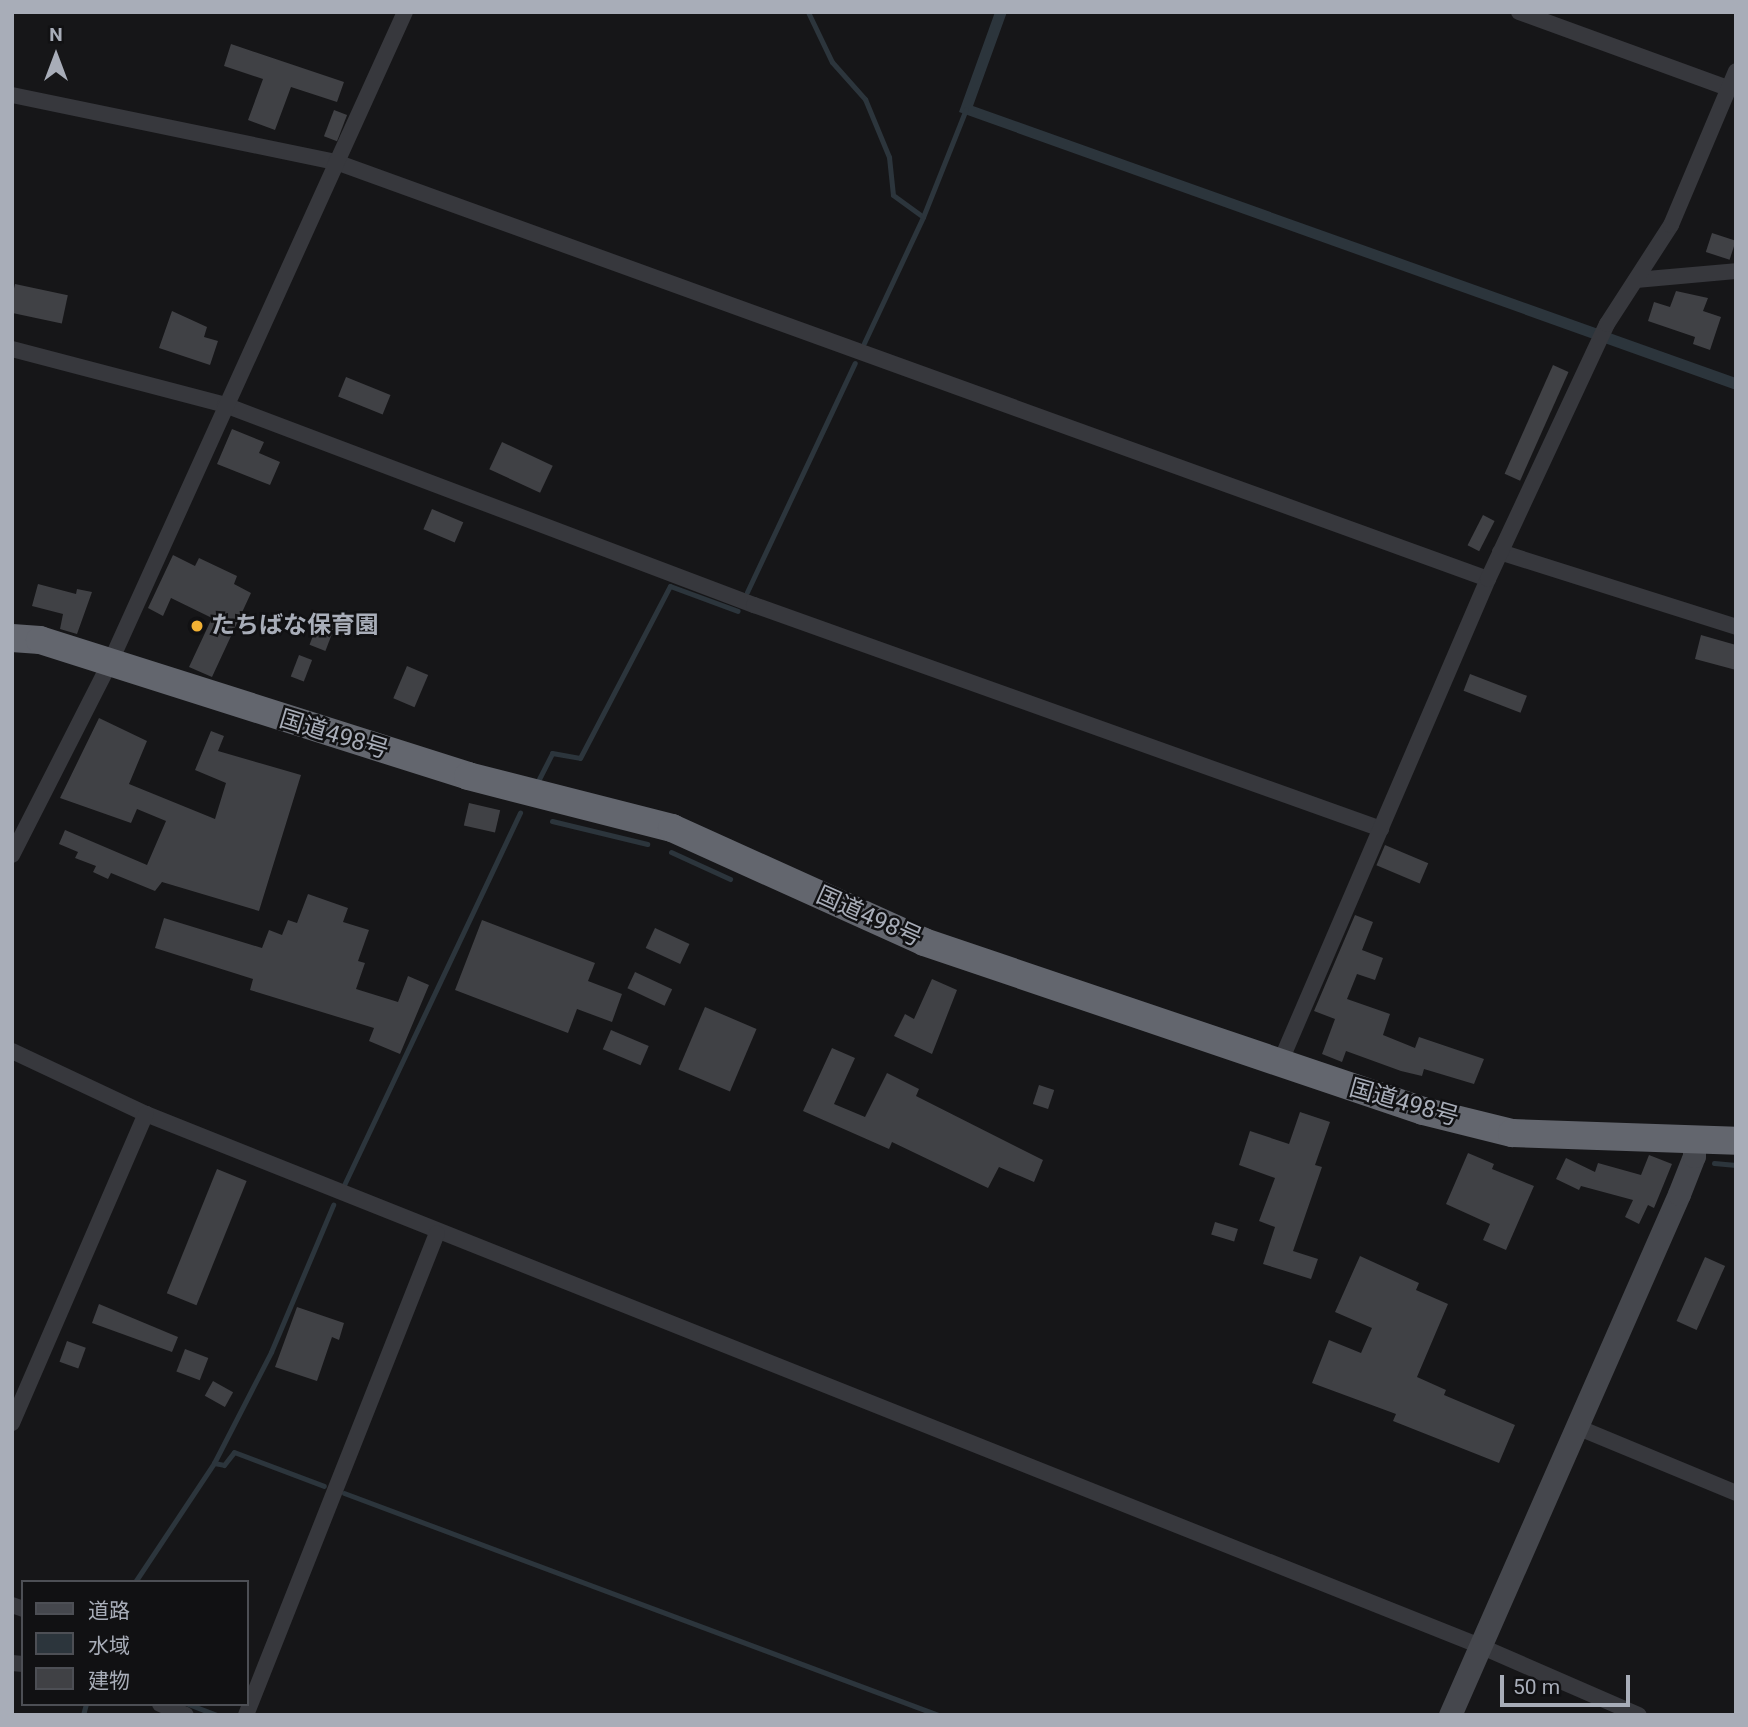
<!DOCTYPE html>
<html>
<head>
<meta charset="utf-8">
<style>
  body { margin:0 }
  #map { position:relative; width:1748px; height:1727px; overflow:hidden; background:#161618; font-family:Roboto,"Noto Sans JP",sans-serif }
  div>[style] { position:absolute }
  .water>* { inset:0; background:#2c353c }
  .stream>* { height:5px; margin:-2.5px; padding:0 2.5px; transform-origin:2.5px; border-radius:2.5px; background:#2c353c }
  .building>* { inset:0; background:#404145; transform-origin:0 0 }
  .street>* { height:16px; margin:-8px; padding:0 8px; transform-origin:8px; border-radius:8px; background:#37383d }
  .secondary>* { height:23px; margin:-11.5px; padding:0 11.5px; transform-origin:11.5px; border-radius:11.5px; background:#45474d }
  .highway>* { height:28px; margin:-14px; padding:0 14px; transform-origin:14px; border-radius:14px; background:#63666e }
  .dots>* { width:19px; height:19px; translate:-50% -50%; box-sizing:border-box; border:4px solid #111113; border-radius:50% }
  span { translate:-50% -50%; white-space:nowrap; text-align:center; line-height:1.15; -webkit-text-stroke:5px #111113; paint-order:stroke }
  .poi-label { font-size:24px; color:#a8adb8; font-weight:700 }
  .left { translate:0 -50%; text-align:left }
  .street-label { font-size:24px; color:#a8adb8 }
  .frame { position:absolute; inset:0; border:14px solid #a8adb8; pointer-events:none }
  .legend { position:absolute; left:21px; top:1580px; width:228px; height:126px; box-sizing:border-box; background:#111113; border:2px solid #4d4f55; margin:0; padding:9px 12px; list-style:none; font-size:21px; color:#a8adb8 }
  .legend li { display:flex; align-items:center; gap:14px; height:35px }
  .legend b { width:35px; border:2px solid #4d4f55 }
  .north { position:absolute; left:21px; top:21px; width:70px; height:70px; -webkit-text-stroke:5px #111113; paint-order:stroke; rotate:0deg; font-size:19px; font-weight:700; line-height:28px; text-align:center; color:#a8adb8 }
  .north::after { content:''; display:block; margin:auto; width:24px; height:32px; background:#a8adb8; clip-path:polygon(50% 0,100% 100%,50% 72%,0 100%) }
  .scale { position:absolute; left:1500px; top:1675px; width:130px; height:32px; box-sizing:border-box; border:4px solid #a8adb8; border-top:0; padding-left:9px; font-size:21px; line-height:24px; white-space:nowrap; color:#a8adb8; -webkit-text-stroke:5px #111113; paint-order:stroke }
</style>
</head>
<body>
<div id="map">
  <div class="water">
    <i style="clip-path:polygon(995px 12px,1007px 12px,973px 106px,1736px 378px,1736px 390px,959px 112px)"></i>
  </div>
  <div class="stream">
    <i style="left:808px;top:12px;width:55px;rotate:64.4deg"></i>
    <i style="left:832px;top:62px;width:50px;rotate:48.3deg"></i>
    <i style="left:865px;top:99px;width:63px;rotate:67.5deg"></i>
    <i style="left:889px;top:157px;width:38px;rotate:84deg"></i>
    <i style="left:893px;top:195px;width:37px;rotate:36deg"></i>
    <i style="left:864px;top:343px;width:139px;rotate:-64.9deg"></i>
    <i style="left:923px;top:217px;width:116px;rotate:-68.3deg"></i>
    <i style="left:747px;top:592px;width:253px;rotate:-64.8deg"></i>
    <i style="left:539px;top:779px;width:29px;rotate:-63deg"></i>
    <i style="left:552px;top:753px;width:28px;rotate:10deg"></i>
    <i style="left:580px;top:758px;width:194px;rotate:-62.4deg"></i>
    <i style="left:670px;top:586px;width:72px;rotate:20.2deg"></i>
    <i style="left:552px;top:821px;width:98px;rotate:13.6deg"></i>
    <i style="left:671px;top:852px;width:65px;rotate:24.6deg"></i>
    <i style="left:1714px;top:1163px;width:22px;rotate:5deg"></i>
    <i style="left:344px;top:1185px;width:412px;rotate:-64.7deg"></i>
    <i style="left:214px;top:1463px;width:10px;rotate:11deg"></i>
    <i style="left:224px;top:1465px;width:16px;rotate:-52deg"></i>
    <i style="left:234px;top:1452px;width:96px;rotate:20.7deg"></i>
    <i style="left:344px;top:1493px;width:634px;rotate:20.49deg"></i>
    <i style="left:135px;top:1582px;width:143px;rotate:-56.4deg"></i>
    <i style="left:214px;top:1463px;width:125px;rotate:-62.8deg"></i>
    <i style="left:271px;top:1352px;width:160px;rotate:-67.1deg"></i>
    <i style="left:188px;top:1704px;width:31px;rotate:21deg"></i>
    <i style="left:83px;top:1715px;width:11px;rotate:-75deg"></i>
  </div>
  <div class="building">
    <i style="clip-path:polygon(231px 44px,344px 82px,337px 102px,291px 87px,275px 130px,248px 120px,263px 79px,224px 66px)"></i>
    <i style="left:334px;top:110px;width:14px;height:28px;rotate:21deg"></i>
    <i style="left:1712px;top:233px;width:25px;height:20px;rotate:18deg"></i>
    <i style="left:15px;top:284px;width:54px;height:29px;rotate:12deg"></i>
    <i style="clip-path:polygon(1676px 291px,1708px 298px,1703px 311px,1721px 317px,1710px 350px,1693px 344px,1695px 337px,1648px 321px,1654px 302px,1670px 307px)"></i>
    <i style="clip-path:polygon(172px 311px,207px 327px,204px 337px,218px 341px,210px 365px,159px 348px)"></i>
    <i style="left:1553px;top:365px;width:17px;height:119px;rotate:24deg"></i>
    <i style="left:346px;top:377px;width:48px;height:21px;rotate:22deg"></i>
    <i style="clip-path:polygon(232px 429px,264px 442px,259px 453px,280px 462px,270px 485px,217px 464px)"></i>
    <i style="left:502px;top:442px;width:56px;height:30px;rotate:25deg"></i>
    <i style="left:432px;top:509px;width:34px;height:22px;rotate:23deg"></i>
    <i style="left:1483px;top:515px;width:13px;height:34px;rotate:27deg"></i>
    <i style="clip-path:polygon(173px 555px,195px 566px,199px 558px,237px 576px,234px 584px,251px 593px,212px 677px,189px 667px,212px 618px,171px 598px,163px 616px,148px 608px)"></i>
    <i style="clip-path:polygon(38px 584px,76px 594px,77px 589px,92px 592px,77px 634px,60px 629px,63px 614px,32px 606px)"></i>
    <i style="left:321px;top:615px;width:17px;height:32px;rotate:21deg"></i>
    <i style="clip-path:polygon(1701px 635px,1736px 645px,1736px 670px,1695px 659px)"></i>
    <i style="left:299px;top:655px;width:14px;height:23px;rotate:21deg"></i>
    <i style="left:407px;top:666px;width:23px;height:35px;rotate:23deg"></i>
    <i style="left:1470px;top:674px;width:61px;height:18px;rotate:21deg"></i>
    <i style="clip-path:polygon(99px 718px,147px 741px,129px 784px,215px 819px,226px 783px,195px 770px,211px 731px,224px 736px,218px 751px,301px 775px,259px 911px,162px 882px,155px 891px,111px 873px,108px 879px,93px 872px,96px 866px,75px 858px,78px 852px,59px 844px,65px 830px,147px 865px,166px 821px,137px 809px,131px 823px,60px 798px)"></i>
    <i style="left:469px;top:803px;width:32px;height:23px;rotate:13deg"></i>
    <i style="left:1385px;top:845px;width:47px;height:22px;rotate:23deg"></i>
    <i style="clip-path:polygon(308px 894px,348px 908px,343px 922px,369px 930px,358px 961px,365px 963px,356px 989px,398px 1002px,408px 976px,429px 985px,400px 1054px,369px 1041px,374px 1028px,250px 990px,253px 979px,155px 948px,164px 918px,262px 948px,269px 930px,282px 935px,288px 920px,297px 923px)"></i>
    <i style="clip-path:polygon(1355px 915px,1373px 922px,1362px 950px,1383px 958px,1375px 980px,1357px 974px,1347px 999px,1390px 1014px,1383px 1035px,1415px 1048px,1419px 1037px,1484px 1059px,1474px 1084px,1424px 1069px,1422px 1076px,1401px 1071px,1346px 1051px,1342px 1062px,1322px 1054px,1335px 1019px,1314px 1011px)"></i>
    <i style="clip-path:polygon(482px 920px,595px 963px,588px 981px,622px 994px,612px 1022px,577px 1009px,568px 1033px,455px 990px)"></i>
    <i style="left:655px;top:928px;width:38px;height:22px;rotate:25deg"></i>
    <i style="left:635px;top:972px;width:41px;height:18px;rotate:25deg"></i>
    <i style="clip-path:polygon(932px 979px,957px 990px,932px 1054px,894px 1036px,905px 1014px,914px 1019px)"></i>
    <i style="left:705px;top:1007px;width:56px;height:68px;rotate:23deg"></i>
    <i style="left:611px;top:1030px;width:41px;height:21px;rotate:23deg"></i>
    <i style="clip-path:polygon(832px 1048px,855px 1058px,834px 1104px,865px 1117px,887px 1073px,919px 1089px,916px 1096px,1043px 1160px,1034px 1182px,999px 1167px,988px 1188px,892px 1142px,889px 1149px,803px 1111px)"></i>
    <i style="left:1039px;top:1085px;width:16px;height:20px;rotate:18deg"></i>
    <i style="clip-path:polygon(1300px 1112px,1330px 1122px,1315px 1165px,1322px 1167px,1293px 1251px,1318px 1259px,1311px 1279px,1263px 1264px,1275px 1227px,1259px 1221px,1275px 1178px,1239px 1165px,1250px 1131px,1289px 1144px)"></i>
    <i style="clip-path:polygon(1468px 1153px,1494px 1164px,1492px 1169px,1534px 1186px,1506px 1250px,1483px 1240px,1490px 1224px,1446px 1204px)"></i>
    <i style="clip-path:polygon(1649px 1155px,1672px 1164px,1654px 1208px,1648px 1205px,1639px 1224px,1625px 1217px,1633px 1200px,1581px 1186px,1579px 1190px,1556px 1179px,1566px 1158px,1595px 1172px,1598px 1163px,1641px 1175px)"></i>
    <i style="left:217px;top:1169px;width:32px;height:134px;rotate:22deg"></i>
    <i style="left:1215px;top:1222px;width:24px;height:13px;rotate:17deg"></i>
    <i style="clip-path:polygon(1360px 1256px,1419px 1283px,1416px 1290px,1448px 1304px,1417px 1377px,1446px 1390px,1444px 1395px,1515px 1425px,1499px 1463px,1393px 1421px,1396px 1414px,1312px 1383px,1329px 1340px,1361px 1353px,1372px 1328px,1335px 1312px)"></i>
    <i style="left:1705px;top:1257px;width:22px;height:70px;rotate:24deg"></i>
    <i style="clip-path:polygon(99px 1304px,178px 1337px,172px 1352px,92px 1323px)"></i>
    <i style="clip-path:polygon(297px 1307px,344px 1323px,339px 1340px,332px 1337px,317px 1381px,275px 1367px)"></i>
    <i style="left:67px;top:1341px;width:20px;height:22px;rotate:20deg"></i>
    <i style="left:185px;top:1349px;width:25px;height:24px;rotate:21deg"></i>
    <i style="left:213px;top:1381px;width:23px;height:17px;rotate:29deg"></i>
  </div>
  <div class="street">
    <i style="left:1519px;top:12px;width:222px;rotate:20deg"></i>
    <i style="left:12px;top:95px;width:331px;rotate:11.7deg"></i>
    <i style="left:336px;top:162px;width:1225px;rotate:19.9deg"></i>
    <i style="left:1636px;top:280px;width:100px;rotate:-5.1deg"></i>
    <i style="left:12px;top:349px;width:220px;rotate:14.7deg"></i>
    <i style="left:225px;top:405px;width:566px;rotate:20.71deg"></i>
    <i style="left:754px;top:605px;width:666px;rotate:19.66deg"></i>
    <i style="left:1500px;top:552px;width:248px;rotate:17.6deg"></i>
    <i style="left:12px;top:855px;width:213px;rotate:-63deg"></i>
    <i style="left:109px;top:665px;width:717px;rotate:-65.62deg"></i>
    <i style="left:12px;top:1051px;width:148px;rotate:25.2deg"></i>
    <i style="left:146px;top:1114px;width:1436px;rotate:21.74deg"></i>
    <i style="left:1480px;top:1646px;width:173px;rotate:23.5deg"></i>
    <i style="left:1279px;top:1065px;width:529px;rotate:-66.73deg"></i>
    <i style="left:1488px;top:579px;width:281px;rotate:-65deg"></i>
    <i style="left:1607px;top:324px;width:118px;rotate:-57.1deg"></i>
    <i style="left:1671px;top:225px;width:167px;rotate:-67.1deg"></i>
    <i style="left:12px;top:1423px;width:337px;rotate:-66.6deg"></i>
    <i style="left:1577px;top:1427px;width:172px;rotate:22.5deg"></i>
    <i style="left:12px;top:1605px;width:12px;rotate:20deg"></i>
    <i style="left:12px;top:1663px;width:11px;rotate:5deg"></i>
    <i style="left:160px;top:1704px;width:28px;rotate:23deg"></i>
    <i style="left:246px;top:1715px;width:518px;rotate:-68.38deg"></i>
  </div>
  <div class="secondary">
    <i style="left:1450px;top:1715px;width:569px;rotate:-66.27deg"></i>
    <i style="left:1679px;top:1194px;width:41px;rotate:-68.5deg"></i>
    <i style="left:1694px;top:1156px;width:18px;rotate:-90deg"></i>
  </div>
  <div class="highway">
    <i style="left:12px;top:638px;width:28px;rotate:4deg"></i>
    <i style="left:40px;top:640px;width:449px;rotate:17.6deg"></i>
    <i style="left:468px;top:776px;width:211px;rotate:14.3deg"></i>
    <i style="left:672px;top:828px;width:277px;rotate:24.3deg"></i>
    <i style="left:924px;top:942px;width:527px;rotate:18.71deg"></i>
    <i style="left:1423px;top:1111px;width:92px;rotate:13.9deg"></i>
    <i style="left:1512px;top:1133px;width:224px;rotate:2deg"></i>
  </div>
  <div class="dots">
    <i style="left:197px;top:626px;background:#f2b134"></i>
  </div>
  <div class="poi-label">
    <span class="left" style="left:211px;top:626px">たちばな保育園</span>
  </div>
  <div class="street-label">
    <span style="left:334px;top:735px;rotate:17deg">国道498号</span>
    <span style="left:869px;top:917px;rotate:24deg">国道498号</span>
    <span style="left:1404px;top:1103px;rotate:16deg">国道498号</span>
  </div>
  <div class="frame"></div>
  <ul class="legend">
  <li><b style="height:9px;background:#45474d"></b>道路</li>
  <li><b style="height:19px;background:#2c353c"></b>水域</li>
  <li><b style="height:19px;background:#404145"></b>建物</li>
  </ul>
  <div class="north">N</div>
  <div class="scale">50 m</div>
</div>
</body>
</html>
